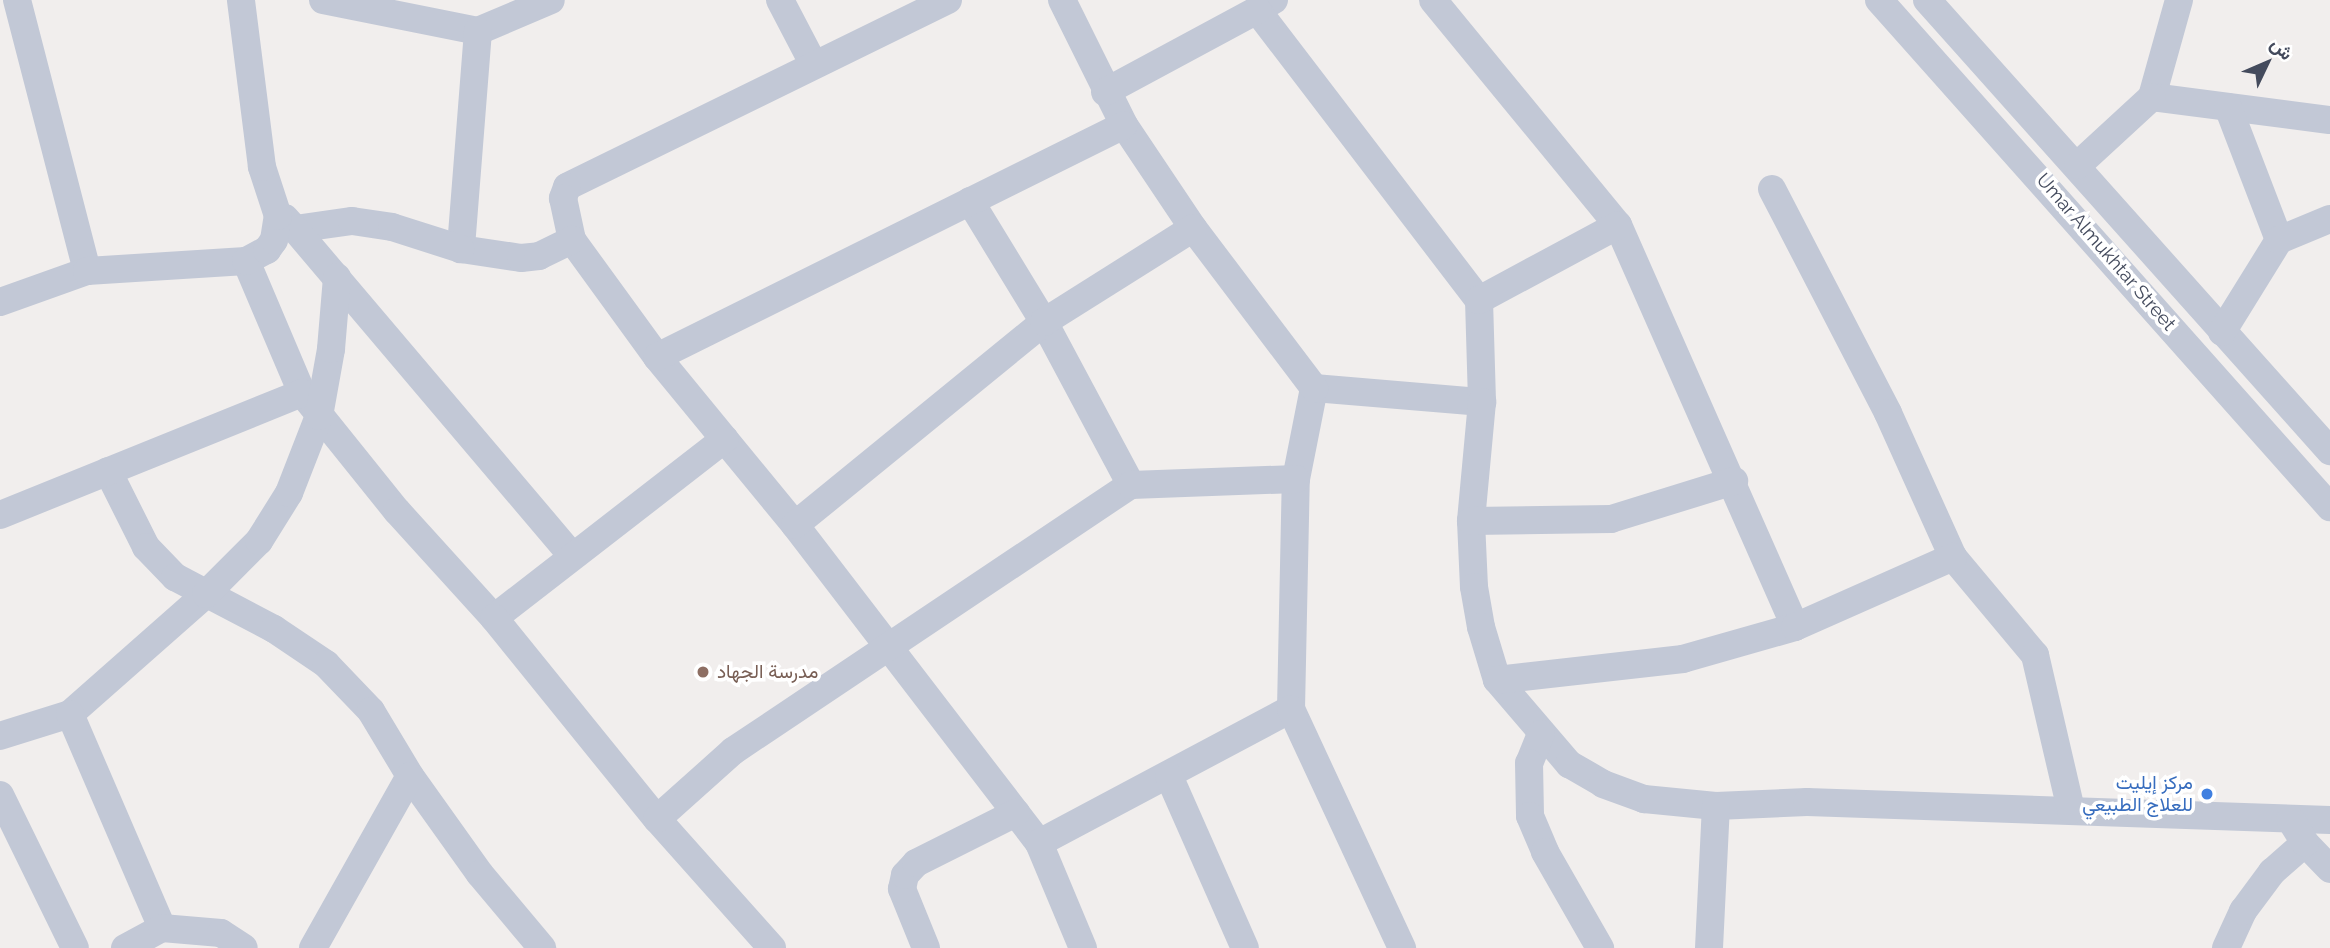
<!DOCTYPE html>
<html>
<head>
<meta charset="utf-8">
<style>
  body { margin:0 }
  #map { position:relative; width:2330px; height:948px; overflow:hidden; background:#f1eeed; font-family:Raleway,Vazirmatn,sans-serif }
  div>[style] { position:absolute }
  .minor>* { height:28px; margin:-14px; padding:0 14px; transform-origin:14px; border-radius:14px; background:#c2c8d6 }
  .dots>* { width:19px; height:19px; translate:-50% -50%; box-sizing:border-box; border:4px solid #fff; border-radius:50% }
  span { translate:-50% -50%; white-space:nowrap; text-align:center; line-height:1.15; -webkit-text-stroke:7px #fff; paint-order:stroke }
  .street-label { font-size:19px; color:#444b5d }
  .education-label { font-size:19px; color:#785e54 }
  .left { translate:0 -50%; text-align:left }
  .shop-label { font-size:19px; color:#366cbe }
  .right { translate:-100% -50%; text-align:right }
  .north { position:absolute; left:2232px; top:28px; width:70px; height:70px; -webkit-text-stroke:5px #fff; paint-order:stroke; rotate:46deg; font-size:19px; font-weight:700; line-height:28px; text-align:center; color:#444b5d }
  .north::after { content:''; display:block; margin:auto; width:24px; height:32px; background:#444b5d; clip-path:polygon(50% 0,100% 100%,50% 72%,0 100%) }
</style>
</head>
<body>
<div id="map">
  <div class="minor">
    <i style="left:17px;top:0;width:280px;rotate:75.5deg"></i>
    <i style="left:323px;top:0;width:158px;rotate:11.3deg"></i>
    <i style="left:478px;top:31px;width:79px;rotate:-23deg"></i>
    <i style="left:780px;top:0;width:73px;rotate:62.4deg"></i>
    <i style="left:948px;top:0;width:424px;rotate:153.9deg"></i>
    <i style="left:567px;top:187px;width:12px;rotate:110deg"></i>
    <i style="left:563px;top:198px;width:43px;rotate:77.9deg"></i>
    <i style="left:572px;top:240px;width:145px;rotate:54deg"></i>
    <i style="left:657px;top:357px;width:217px;rotate:50.6deg"></i>
    <i style="left:795px;top:525px;width:401px;rotate:52.5deg"></i>
    <i style="left:1039px;top:843px;width:285px;rotate:-28deg"></i>
    <i style="left:1291px;top:709px;width:230px;rotate:-88.8deg"></i>
    <i style="left:1296px;top:479px;width:93px;rotate:-78.8deg"></i>
    <i style="left:1314px;top:388px;width:169px;rotate:4.8deg"></i>
    <i style="left:1062px;top:0;width:140px;rotate:63.6deg"></i>
    <i style="left:1124px;top:125px;width:124px;rotate:56.2deg"></i>
    <i style="left:1193px;top:228px;width:201px;rotate:52.9deg"></i>
    <i style="left:1274px;top:0;width:20px;rotate:150deg"></i>
    <i style="left:1257px;top:10px;width:365px;rotate:52.6deg"></i>
    <i style="left:1479px;top:300px;width:102px;rotate:88.3deg"></i>
    <i style="left:1482px;top:402px;width:120px;rotate:95.3deg"></i>
    <i style="left:1471px;top:521px;width:66px;rotate:87.4deg"></i>
    <i style="left:1474px;top:587px;width:41px;rotate:80.1deg"></i>
    <i style="left:1481px;top:627px;width:55px;rotate:73.2deg"></i>
    <i style="left:1497px;top:680px;width:111px;rotate:49.4deg"></i>
    <i style="left:1569px;top:764px;width:39px;rotate:30deg"></i>
    <i style="left:1603px;top:784px;width:44px;rotate:20.1deg"></i>
    <i style="left:1644px;top:799px;width:72px;rotate:5.6deg"></i>
    <i style="left:1716px;top:806px;width:91px;rotate:-2.5deg"></i>
    <i style="left:1807px;top:802px;width:523px;rotate:1.97deg"></i>
    <i style="left:1433px;top:0;width:291px;rotate:50.6deg"></i>
    <i style="left:1618px;top:225px;width:439px;rotate:66.2deg"></i>
    <i style="left:1795px;top:627px;width:116px;rotate:164.1deg"></i>
    <i style="left:1683px;top:659px;width:187px;rotate:173.6deg"></i>
    <i style="left:1879px;top:0;width:679px;rotate:48.35deg"></i>
    <i style="left:1927px;top:0;width:605px;rotate:48.22deg"></i>
    <i style="left:2179px;top:0;width:101px;rotate:105.6deg"></i>
    <i style="left:2152px;top:97px;width:179px;rotate:7.4deg"></i>
    <i style="left:478px;top:31px;width:219px;rotate:94.5deg"></i>
    <i style="left:461px;top:249px;width:61px;rotate:8.5deg"></i>
    <i style="left:521px;top:258px;width:18px;rotate:-6deg"></i>
    <i style="left:539px;top:256px;width:37px;rotate:-26deg"></i>
    <i style="left:1105px;top:92px;width:173px;rotate:-28.3deg"></i>
    <i style="left:2228px;top:107px;width:142px;rotate:69deg"></i>
    <i style="left:2078px;top:165px;width:100px;rotate:-42.6deg"></i>
    <i style="left:1772px;top:189px;width:252px;rotate:62.6deg"></i>
    <i style="left:1888px;top:413px;width:158px;rotate:65.7deg"></i>
    <i style="left:1953px;top:557px;width:128px;rotate:50.1deg"></i>
    <i style="left:2035px;top:655px;width:159px;rotate:76.9deg"></i>
    <i style="left:970px;top:201px;width:142px;rotate:58.6deg"></i>
    <i style="left:1044px;top:322px;width:185px;rotate:61.9deg"></i>
    <i style="left:285px;top:218px;width:15px;rotate:48deg"></i>
    <i style="left:295px;top:229px;width:58px;rotate:-8deg"></i>
    <i style="left:352px;top:221px;width:40px;rotate:8.5deg"></i>
    <i style="left:392px;top:227px;width:72px;rotate:17.7deg"></i>
    <i style="left:295px;top:229px;width:429px;rotate:49.7deg"></i>
    <i style="left:246px;top:261px;width:143px;rotate:67deg"></i>
    <i style="left:302px;top:393px;width:151px;rotate:51.2deg"></i>
    <i style="left:397px;top:511px;width:144px;rotate:47.8deg"></i>
    <i style="left:494px;top:618px;width:292px;rotate:-37.8deg"></i>
    <i style="left:1479px;top:300px;width:158px;rotate:-28.3deg"></i>
    <i style="left:0;top:302px;width:92px;rotate:-19.6deg"></i>
    <i style="left:87px;top:271px;width:159px;rotate:-3.6deg"></i>
    <i style="left:246px;top:261px;width:24px;rotate:-28deg"></i>
    <i style="left:267px;top:250px;width:12px;rotate:-55deg"></i>
    <i style="left:274px;top:240px;width:24px;rotate:-81deg"></i>
    <i style="left:278px;top:216px;width:52px;rotate:-108.1deg"></i>
    <i style="left:262px;top:167px;width:168px;rotate:-97.2deg"></i>
    <i style="left:2222px;top:332px;width:108px;rotate:-58.2deg"></i>
    <i style="left:2279px;top:240px;width:55px;rotate:-22.4deg"></i>
    <i style="left:657px;top:357px;width:521px;rotate:-26.42deg"></i>
    <i style="left:108px;top:471px;width:85px;rotate:63.4deg"></i>
    <i style="left:146px;top:547px;width:42px;rotate:46deg"></i>
    <i style="left:175px;top:577px;width:112px;rotate:27.7deg"></i>
    <i style="left:274px;top:629px;width:63px;rotate:33.9deg"></i>
    <i style="left:326px;top:664px;width:65px;rotate:46.2deg"></i>
    <i style="left:371px;top:711px;width:76px;rotate:59deg"></i>
    <i style="left:410px;top:776px;width:120px;rotate:54.5deg"></i>
    <i style="left:480px;top:874px;width:97px;rotate:50deg"></i>
    <i style="left:0;top:515px;width:326px;rotate:-22deg"></i>
    <i style="left:1471px;top:521px;width:140px;rotate:-0.8deg"></i>
    <i style="left:1611px;top:519px;width:129px;rotate:-17.2deg"></i>
    <i style="left:795px;top:525px;width:321px;rotate:-39.2deg"></i>
    <i style="left:1044px;top:322px;width:176px;rotate:-32.2deg"></i>
    <i style="left:494px;top:618px;width:259px;rotate:51deg"></i>
    <i style="left:657px;top:819px;width:173px;rotate:48.3deg"></i>
    <i style="left:1795px;top:627px;width:173px;rotate:-23.9deg"></i>
    <i style="left:1291px;top:709px;width:264px;rotate:65.1deg"></i>
    <i style="left:70px;top:714px;width:181px;rotate:-41.4deg"></i>
    <i style="left:206px;top:594px;width:75px;rotate:-45deg"></i>
    <i style="left:259px;top:541px;width:57px;rotate:-58deg"></i>
    <i style="left:289px;top:493px;width:83px;rotate:-68.7deg"></i>
    <i style="left:319px;top:416px;width:68px;rotate:-79.8deg"></i>
    <i style="left:331px;top:349px;width:72px;rotate:-85.2deg"></i>
    <i style="left:1541px;top:734px;width:31px;rotate:112deg"></i>
    <i style="left:1529px;top:763px;width:53px;rotate:88.9deg"></i>
    <i style="left:1530px;top:816px;width:39px;rotate:67deg"></i>
    <i style="left:1545px;top:852px;width:111px;rotate:60.2deg"></i>
    <i style="left:0;top:736px;width:73px;rotate:-17.4deg"></i>
    <i style="left:70px;top:714px;width:233px;rotate:66.7deg"></i>
    <i style="left:1169px;top:776px;width:188px;rotate:66.2deg"></i>
    <i style="left:0;top:795px;width:170px;rotate:63.9deg"></i>
    <i style="left:657px;top:819px;width:102px;rotate:-41.8deg"></i>
    <i style="left:733px;top:751px;width:479px;rotate:-33.8deg"></i>
    <i style="left:1131px;top:485px;width:165px;rotate:-2.1deg"></i>
    <i style="left:1039px;top:843px;width:114px;rotate:67.3deg"></i>
    <i style="left:2305px;top:843px;width:36px;rotate:46deg"></i>
    <i style="left:125px;top:948px;width:42px;rotate:-28.4deg"></i>
    <i style="left:162px;top:928px;width:59px;rotate:4.8deg"></i>
    <i style="left:221px;top:933px;width:27px;rotate:33deg"></i>
    <i style="left:313px;top:948px;width:197px;rotate:-60.6deg"></i>
    <i style="left:926px;top:948px;width:64px;rotate:-112.1deg"></i>
    <i style="left:902px;top:889px;width:14px;rotate:-78deg"></i>
    <i style="left:905px;top:875px;width:16px;rotate:-47deg"></i>
    <i style="left:916px;top:863px;width:112px;rotate:-26.6deg"></i>
    <i style="left:1709px;top:948px;width:142px;rotate:-87.2deg"></i>
    <i style="left:2226px;top:948px;width:41px;rotate:-65.3deg"></i>
    <i style="left:2243px;top:911px;width:49px;rotate:-53.4deg"></i>
    <i style="left:2272px;top:872px;width:44px;rotate:-41.3deg"></i>
    <i style="left:2305px;top:843px;width:28px;rotate:-122deg"></i>
  </div>
  <div class="dots">
    <i style="left:703px;top:672px;background:#8d6e63"></i>
    <i style="left:2207px;top:794px;background:#3f7fe0"></i>
  </div>
  <div class="street-label">
    <span style="left:2106px;top:252px;rotate:49deg">Umar Almukhtar Street</span>
  </div>
  <div class="education-label">
    <span class="left" style="left:717px;top:672px">مدرسة الجهاد</span>
  </div>
  <div class="shop-label">
    <span class="right" style="left:2193px;top:794px">مركز إيليت<br>للعلاج الطبيعي</span>
  </div>
  <div class="north">ش</div>
</div>
</body>
</html>
